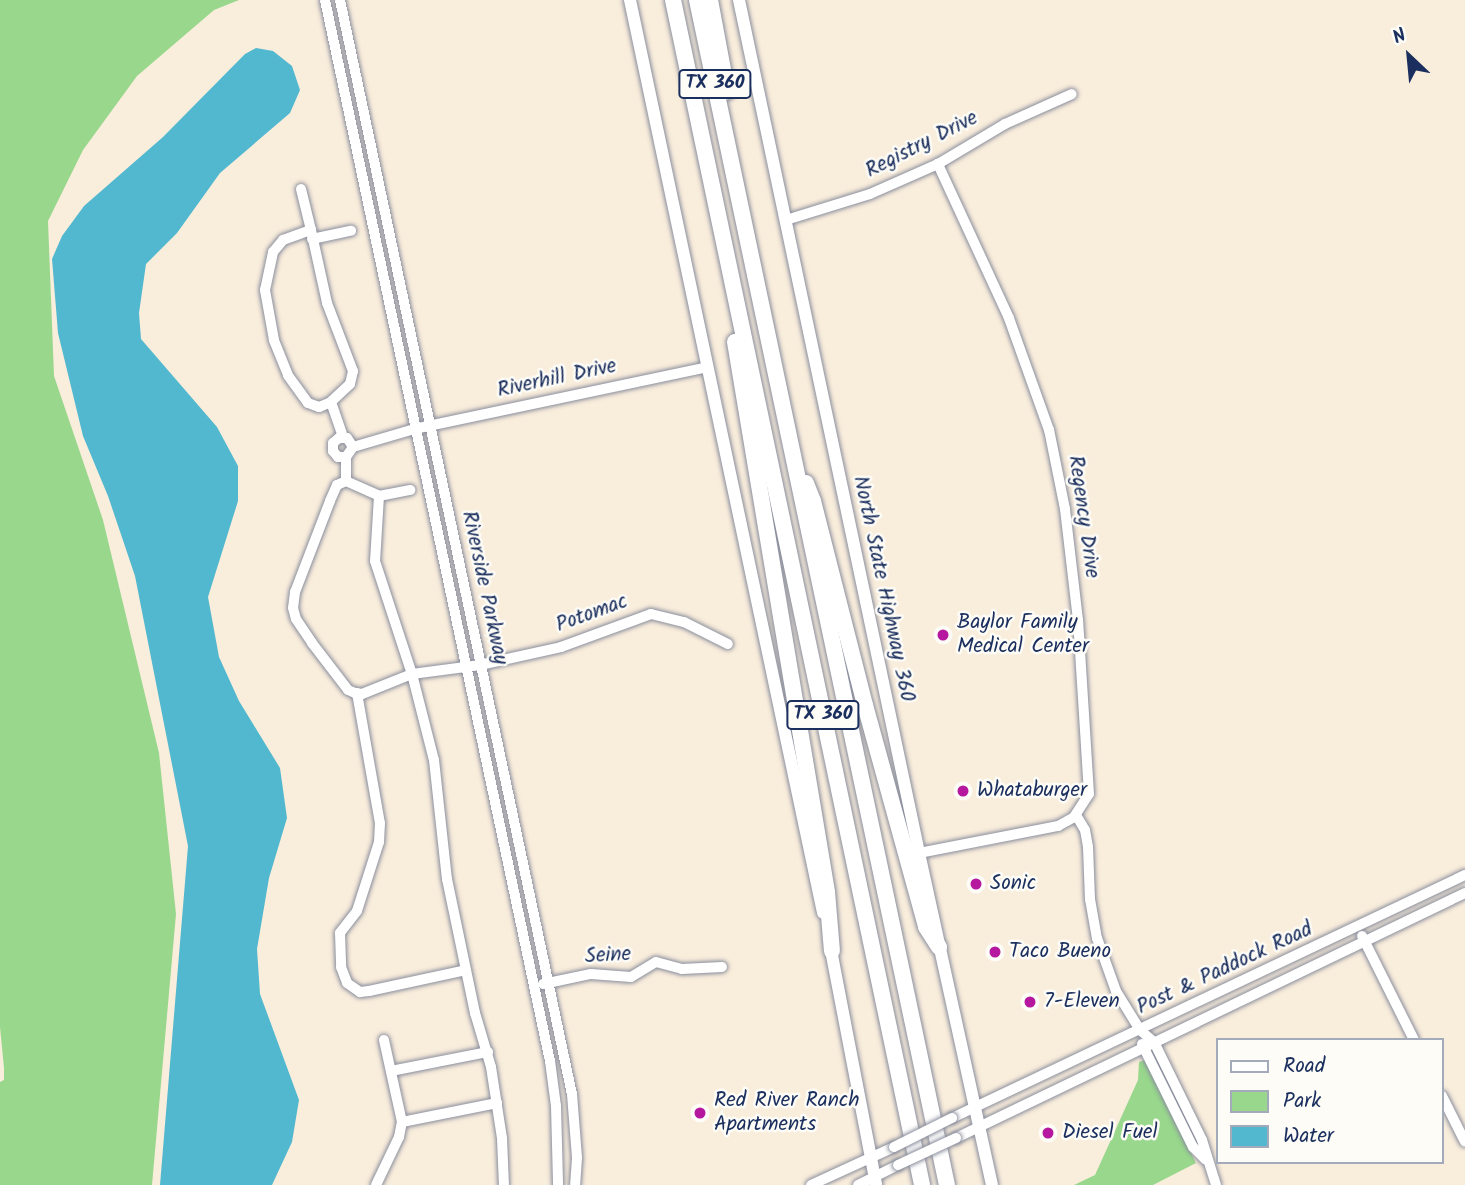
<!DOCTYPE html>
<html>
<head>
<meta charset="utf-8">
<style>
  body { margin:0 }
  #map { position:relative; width:1465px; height:1185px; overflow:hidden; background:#f9eddc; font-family:Kalam,sans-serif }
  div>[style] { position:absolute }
  .green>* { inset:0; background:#98d78c }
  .water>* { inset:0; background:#51b8cf }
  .roads { filter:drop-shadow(0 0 2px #8a8e9d) drop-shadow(0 0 2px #8a8e9d) }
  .minor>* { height:10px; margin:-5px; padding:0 5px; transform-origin:5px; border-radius:5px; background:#fff }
  .major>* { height:12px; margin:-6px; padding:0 6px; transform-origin:6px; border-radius:6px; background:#fff }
  .highway>* { height:16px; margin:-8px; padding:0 8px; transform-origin:8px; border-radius:8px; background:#fff }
  .bridges { filter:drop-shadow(0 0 2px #8a8e9d) drop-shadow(0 0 2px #8a8e9d) }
  .minor-bridge>* { height:10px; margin:-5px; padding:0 5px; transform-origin:5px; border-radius:5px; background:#fff }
  .dots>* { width:19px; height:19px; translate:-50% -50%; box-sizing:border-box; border:4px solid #fdfcf7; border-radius:50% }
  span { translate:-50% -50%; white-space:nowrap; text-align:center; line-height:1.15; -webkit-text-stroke:5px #fdfcf7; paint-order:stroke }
  .shield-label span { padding:2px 5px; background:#fdfcf7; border:2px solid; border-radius:5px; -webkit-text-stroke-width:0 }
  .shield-label { font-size:19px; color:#1b2f5e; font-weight:700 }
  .street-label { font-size:21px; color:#1b2f5e }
  .poi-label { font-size:21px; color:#1b2f5e }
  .left { translate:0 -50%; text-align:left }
  .legend { position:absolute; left:1216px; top:1038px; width:228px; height:126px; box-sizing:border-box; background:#fdfcf7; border:2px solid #a3aaba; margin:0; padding:9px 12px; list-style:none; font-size:21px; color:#1b2f5e }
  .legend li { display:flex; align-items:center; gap:14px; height:35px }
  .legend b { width:35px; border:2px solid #a3aaba }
  .north { position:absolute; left:1374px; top:21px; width:70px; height:70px; -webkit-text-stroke:5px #fdfcf7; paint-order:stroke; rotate:334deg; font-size:19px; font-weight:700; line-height:28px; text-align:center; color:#1b2f5e }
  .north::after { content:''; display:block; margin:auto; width:24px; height:32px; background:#1b2f5e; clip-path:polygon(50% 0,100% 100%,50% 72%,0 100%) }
</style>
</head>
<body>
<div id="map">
  <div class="green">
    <i style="clip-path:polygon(0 0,239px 0,214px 10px,137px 76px,83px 150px,48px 221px,54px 376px,103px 520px,159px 753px,176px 914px,152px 1185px,0 1185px,0 1082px,4px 1080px,4px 1068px,0 1027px)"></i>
    <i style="clip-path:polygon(1145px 1060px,1196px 1163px,1153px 1185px,1074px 1185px,1095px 1175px,1138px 1080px,1139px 1062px)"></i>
  </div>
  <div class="water">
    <i style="clip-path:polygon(256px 48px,273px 51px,292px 66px,300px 90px,290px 113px,220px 173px,177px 233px,146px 264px,139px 313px,141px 339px,217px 427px,238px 466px,238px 501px,208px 597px,219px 657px,239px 701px,280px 768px,287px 818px,269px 878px,257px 949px,260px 994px,299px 1100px,292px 1142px,272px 1185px,160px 1185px,188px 846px,135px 576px,108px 496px,83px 436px,58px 333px,52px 259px,62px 236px,84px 206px,163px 137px,245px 54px)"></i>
  </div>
  <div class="roads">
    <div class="minor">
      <i style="left:325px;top:0;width:1085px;rotate:78.03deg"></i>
      <i style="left:550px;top:1061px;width:45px;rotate:82.4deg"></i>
      <i style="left:556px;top:1106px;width:79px;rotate:88.5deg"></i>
      <i style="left:340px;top:0;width:1118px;rotate:78.03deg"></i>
      <i style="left:572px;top:1094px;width:64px;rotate:85.5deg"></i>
      <i style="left:577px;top:1158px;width:27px;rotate:94deg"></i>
      <i style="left:301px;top:189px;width:42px;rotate:76.3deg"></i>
      <i style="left:311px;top:230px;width:75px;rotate:77.6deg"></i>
      <i style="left:327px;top:303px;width:73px;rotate:69.1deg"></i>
      <i style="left:353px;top:371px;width:13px;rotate:103deg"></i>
      <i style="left:350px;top:384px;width:26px;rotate:137deg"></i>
      <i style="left:331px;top:402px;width:13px;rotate:157deg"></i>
      <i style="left:319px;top:407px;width:12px;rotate:-160deg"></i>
      <i style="left:308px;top:403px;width:34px;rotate:-126deg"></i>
      <i style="left:288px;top:375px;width:38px;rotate:-112deg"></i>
      <i style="left:274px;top:340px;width:51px;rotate:-100.2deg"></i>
      <i style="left:265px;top:290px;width:39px;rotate:-78deg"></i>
      <i style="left:273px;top:252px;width:16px;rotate:-50deg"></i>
      <i style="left:283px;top:240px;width:30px;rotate:-20deg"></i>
      <i style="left:786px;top:220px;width:88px;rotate:-17.2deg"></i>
      <i style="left:870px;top:194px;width:74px;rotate:-23.8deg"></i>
      <i style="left:938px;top:164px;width:78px;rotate:-30.8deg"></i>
      <i style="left:1005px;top:124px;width:73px;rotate:-24.1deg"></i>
      <i style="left:312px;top:239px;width:40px;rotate:-12deg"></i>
      <i style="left:331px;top:402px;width:37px;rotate:71deg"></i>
      <i style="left:353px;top:447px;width:64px;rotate:-16.4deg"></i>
      <i style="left:414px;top:429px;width:300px;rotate:-11.9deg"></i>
      <i style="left:346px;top:457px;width:8px;rotate:180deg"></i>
      <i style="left:338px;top:457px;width:8px;rotate:-130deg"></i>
      <i style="left:333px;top:451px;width:8px;rotate:-90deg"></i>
      <i style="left:333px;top:443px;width:8px;rotate:-40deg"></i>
      <i style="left:339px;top:438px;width:8px"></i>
      <i style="left:347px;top:438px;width:11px;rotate:56deg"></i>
      <i style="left:353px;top:447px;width:12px;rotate:125deg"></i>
      <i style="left:346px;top:457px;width:24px;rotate:90deg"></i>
      <i style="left:346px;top:481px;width:36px;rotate:24deg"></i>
      <i style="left:379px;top:496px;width:32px;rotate:-11deg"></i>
      <i style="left:346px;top:481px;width:10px;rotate:156deg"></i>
      <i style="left:337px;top:485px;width:17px;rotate:114deg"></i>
      <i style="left:330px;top:501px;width:97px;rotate:111deg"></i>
      <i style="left:295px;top:592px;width:16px;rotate:97deg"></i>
      <i style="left:293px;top:608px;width:11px;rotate:75deg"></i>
      <i style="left:296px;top:619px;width:29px;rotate:56deg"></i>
      <i style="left:312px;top:643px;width:59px;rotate:52.5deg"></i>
      <i style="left:348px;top:690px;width:8px;rotate:23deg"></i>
      <i style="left:355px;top:693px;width:7px;rotate:8deg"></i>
      <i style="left:362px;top:694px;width:54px;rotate:-21.8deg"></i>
      <i style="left:412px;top:674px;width:69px;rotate:-7.5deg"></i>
      <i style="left:480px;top:665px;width:83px;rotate:-12.5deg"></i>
      <i style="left:561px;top:647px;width:96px;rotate:-20.1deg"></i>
      <i style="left:651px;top:614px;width:34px;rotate:14deg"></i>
      <i style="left:684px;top:622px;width:49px;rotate:26.6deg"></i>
      <i style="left:379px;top:496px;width:65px;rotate:93.5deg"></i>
      <i style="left:375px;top:561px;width:119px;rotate:71.9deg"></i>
      <i style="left:412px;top:674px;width:89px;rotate:75.7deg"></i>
      <i style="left:434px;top:760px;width:120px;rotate:83.8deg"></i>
      <i style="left:447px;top:879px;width:137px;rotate:78.2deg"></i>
      <i style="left:475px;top:1013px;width:56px;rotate:73.5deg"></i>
      <i style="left:491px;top:1067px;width:72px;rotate:81.2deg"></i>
      <i style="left:502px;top:1138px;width:47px;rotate:87.6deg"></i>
      <i style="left:357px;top:693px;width:132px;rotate:80deg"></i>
      <i style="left:380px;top:823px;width:19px;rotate:93deg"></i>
      <i style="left:379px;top:842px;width:72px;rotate:107.7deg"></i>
      <i style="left:357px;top:911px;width:28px;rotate:128deg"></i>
      <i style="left:340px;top:933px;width:34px;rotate:88deg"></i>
      <i style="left:341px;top:967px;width:17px;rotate:69deg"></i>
      <i style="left:347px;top:983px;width:16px;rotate:35deg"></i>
      <i style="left:360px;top:992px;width:9px;rotate:-6deg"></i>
      <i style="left:369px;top:991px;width:99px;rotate:-12.2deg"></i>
      <i style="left:1076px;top:815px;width:17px;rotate:59deg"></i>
      <i style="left:1085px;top:830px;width:17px;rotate:80deg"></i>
      <i style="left:1088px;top:847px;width:52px;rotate:87.8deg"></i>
      <i style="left:1090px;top:899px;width:40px;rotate:80deg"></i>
      <i style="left:1097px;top:938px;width:56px;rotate:70.3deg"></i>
      <i style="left:1116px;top:991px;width:46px;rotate:58.4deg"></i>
      <i style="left:1140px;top:1030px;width:18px;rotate:41deg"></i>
      <i style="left:1154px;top:1042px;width:109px;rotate:63.9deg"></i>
      <i style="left:1202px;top:1140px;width:47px;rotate:72.7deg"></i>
      <i style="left:919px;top:853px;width:142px;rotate:-11deg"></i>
      <i style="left:1058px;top:826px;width:18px;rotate:-29deg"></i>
      <i style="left:1074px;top:817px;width:27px;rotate:-57deg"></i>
      <i style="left:1089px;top:794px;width:174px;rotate:-93.6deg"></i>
      <i style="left:1078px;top:620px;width:112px;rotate:-96.7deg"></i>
      <i style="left:1065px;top:509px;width:81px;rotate:-101.4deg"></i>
      <i style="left:1049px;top:430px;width:119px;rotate:-109.7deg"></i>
      <i style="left:1009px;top:318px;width:170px;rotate:-114.8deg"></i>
      <i style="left:1362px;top:936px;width:116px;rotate:63.4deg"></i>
      <i style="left:543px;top:984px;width:49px;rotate:-11.8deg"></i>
      <i style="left:591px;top:974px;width:40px;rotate:4.3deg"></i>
      <i style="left:631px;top:977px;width:29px;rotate:-31deg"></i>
      <i style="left:656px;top:962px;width:27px;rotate:15deg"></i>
      <i style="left:682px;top:969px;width:40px;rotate:-2.9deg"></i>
      <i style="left:1142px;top:1044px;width:115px;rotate:63.7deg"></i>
      <i style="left:1193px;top:1147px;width:18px;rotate:45deg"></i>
      <i style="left:391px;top:1071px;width:99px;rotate:-11.1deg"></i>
      <i style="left:1442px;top:1096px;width:51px;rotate:63.4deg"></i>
      <i style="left:952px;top:1118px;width:568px;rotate:-25.35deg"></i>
      <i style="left:402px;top:1122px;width:97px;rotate:-11.3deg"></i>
      <i style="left:956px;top:1138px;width:565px;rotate:-25.7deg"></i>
      <i style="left:376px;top:1185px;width:53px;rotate:-64.4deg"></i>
      <i style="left:399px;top:1137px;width:15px;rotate:-79deg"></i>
      <i style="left:402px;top:1122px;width:84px;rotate:-102.4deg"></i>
      <i style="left:811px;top:1185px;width:91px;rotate:-24.6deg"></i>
      <i style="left:858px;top:1185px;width:45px;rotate:-26.6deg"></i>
    </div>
    <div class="major">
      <i style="left:630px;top:0;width:933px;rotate:78.06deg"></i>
      <i style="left:739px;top:0;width:872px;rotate:78.08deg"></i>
      <i style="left:919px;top:853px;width:340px;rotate:77.6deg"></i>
      <i style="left:830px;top:945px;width:244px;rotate:79.1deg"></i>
    </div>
    <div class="highway">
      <i style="left:673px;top:0;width:1211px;rotate:78.13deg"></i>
      <i style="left:697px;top:0;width:1211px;rotate:78.09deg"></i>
      <i style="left:710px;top:0;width:93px;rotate:79.4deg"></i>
      <i style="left:735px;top:342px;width:558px;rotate:80.5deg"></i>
      <i style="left:827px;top:892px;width:59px;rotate:85.2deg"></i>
      <i style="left:806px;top:483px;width:19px;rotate:69deg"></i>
      <i style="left:813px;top:501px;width:211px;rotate:75.7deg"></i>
      <i style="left:865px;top:705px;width:230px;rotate:74.6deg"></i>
      <i style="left:926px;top:927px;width:24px;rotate:57deg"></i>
    </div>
  </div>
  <div class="bridges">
    <div class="minor-bridge">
      <i style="left:894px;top:1147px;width:65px;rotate:-26.6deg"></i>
      <i style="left:898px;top:1165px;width:64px;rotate:-25deg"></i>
    </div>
  </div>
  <div class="dots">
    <i style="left:943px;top:635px;background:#b5179e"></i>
    <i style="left:963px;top:791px;background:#b5179e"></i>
    <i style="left:976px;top:884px;background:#b5179e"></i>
    <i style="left:995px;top:952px;background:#b5179e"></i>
    <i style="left:1030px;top:1002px;background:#b5179e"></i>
    <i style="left:700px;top:1113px;background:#b5179e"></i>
    <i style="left:1048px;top:1133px;background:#b5179e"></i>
  </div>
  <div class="shield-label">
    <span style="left:715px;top:84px">TX 360</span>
    <span style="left:823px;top:715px">TX 360</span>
  </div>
  <div class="street-label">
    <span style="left:922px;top:145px;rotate:-27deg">Registry Drive</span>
    <span style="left:557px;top:379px;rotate:-12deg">Riverhill Drive</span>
    <span style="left:1083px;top:517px;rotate:82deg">Regency Drive</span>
    <span style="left:484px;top:588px;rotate:78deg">Riverside Parkway</span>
    <span style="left:883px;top:589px;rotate:78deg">North State Highway 360</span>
    <span style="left:592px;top:614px;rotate:-20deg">Potomac</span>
    <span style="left:608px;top:956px;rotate:-3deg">Seine</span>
    <span style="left:1225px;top:969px;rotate:-25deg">Post &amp; Paddock Road</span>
  </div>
  <div class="poi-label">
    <span class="left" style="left:957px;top:635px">Baylor Family<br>Medical Center</span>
    <span class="left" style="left:977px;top:791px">Whataburger</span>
    <span class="left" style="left:990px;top:884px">Sonic</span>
    <span class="left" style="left:1009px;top:952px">Taco Bueno</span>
    <span class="left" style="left:1044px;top:1002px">7-Eleven</span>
    <span class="left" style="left:714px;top:1113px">Red River Ranch<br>Apartments</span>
    <span class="left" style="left:1062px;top:1133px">Diesel Fuel</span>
  </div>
  <ul class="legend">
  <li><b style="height:9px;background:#fff"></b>Road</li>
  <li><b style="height:19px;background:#98d78c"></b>Park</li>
  <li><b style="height:19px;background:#51b8cf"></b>Water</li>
  </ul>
  <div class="north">N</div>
</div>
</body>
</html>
